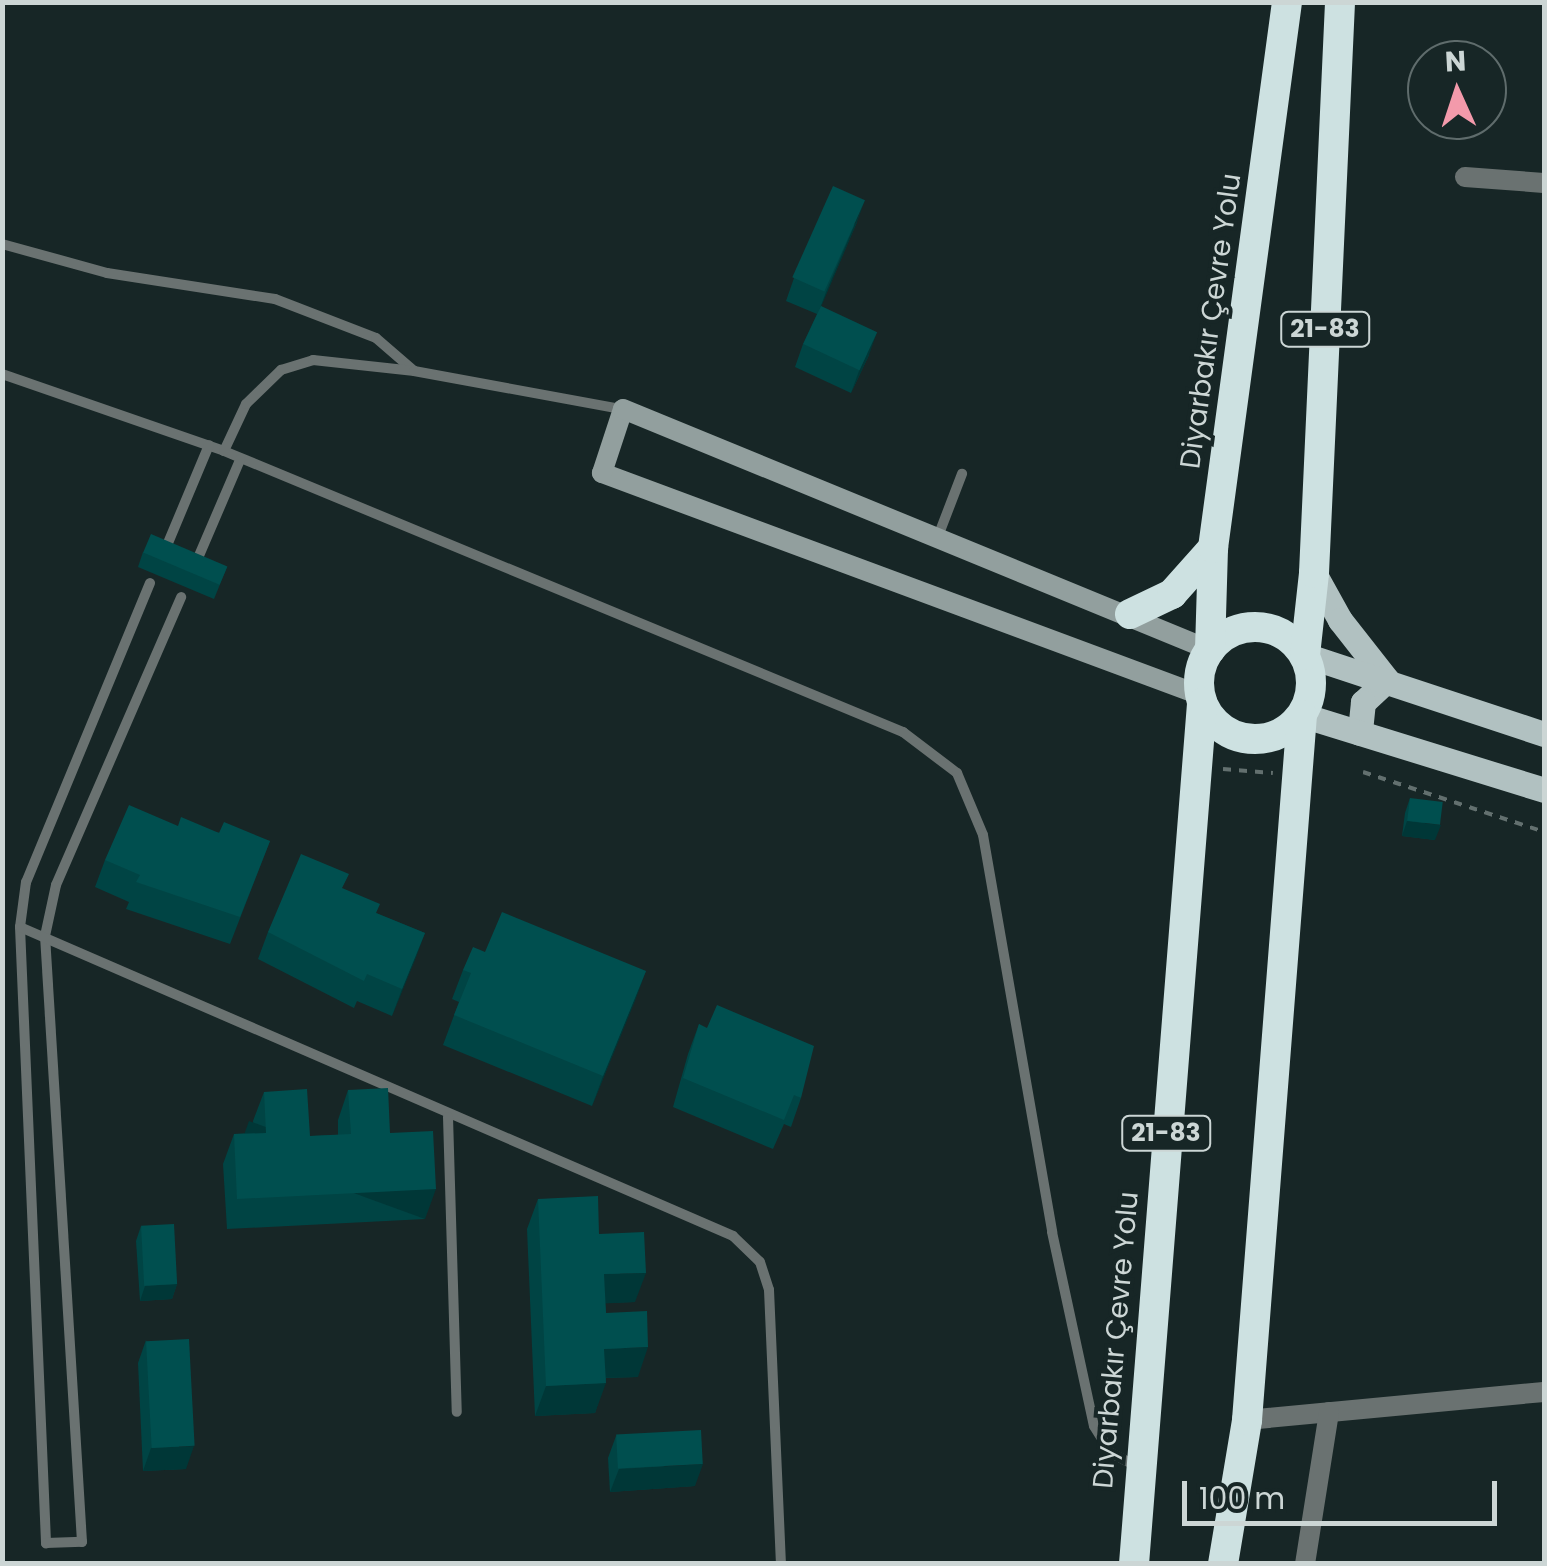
<!DOCTYPE html>
<html>
<head>
<meta charset="utf-8">
<style>
  body { margin:0 }
  #map { position:relative; width:1547px; height:1566px; overflow:hidden; background:#172626; font-family:Poppins,sans-serif }
  div>[style] { position:absolute }
  .path>* { height:4px; margin-top:-2px; transform-origin:0; background:repeating-linear-gradient(90deg,#63706f 0 8px,transparent 0 16px) }
  .lane>* { height:10px; margin:-5px; padding:0 5px; transform-origin:5px; border-radius:5px; background:#6a7271 }
  .street>* { height:20px; margin:-10px; padding:0 10px; transform-origin:10px; border-radius:10px; background:#6a7271 }
  .secondary>* { height:20px; margin:-10px; padding:0 10px; transform-origin:10px; border-radius:10px; background:#929f9e }
  .primary>* { height:25px; margin:-12.5px; padding:0 12.5px; transform-origin:12.5px; border-radius:12.5px; background:#b1c1c1 }
  .highway>* { height:30px; margin:-15px; padding:0 15px; transform-origin:15px; border-radius:15px; background:#cde1e1 }
  .highway>.ring { margin:-15px; padding:0; box-sizing:content-box; background:none; border:30px solid #cde1e1; border-radius:50% }
  .wall>* { inset:0; background:#044 }
  .shaded-wall>* { inset:0; background:#003737; transform-origin:0 0 }
  .building>* { inset:0; background:#004f4f; transform-origin:0 0 }
  span { translate:-50% -50%; white-space:nowrap; text-align:center; line-height:1.15; -webkit-text-stroke:8px #172626; paint-order:stroke }
  .shield-label span { padding:2px 8px; background:#172626; border:2px solid; border-radius:8px; -webkit-text-stroke-width:0 }
  .shield-label { font-size:25px; color:#ccd6d5; font-weight:700 }
  .street-label { font-size:28px; color:#ccd6d5 }
  .frame { position:absolute; inset:0; border:5px solid #ccd6d5; pointer-events:none }
  .north { position:absolute; left:1407px; top:40px; width:100px; height:100px; box-sizing:border-box; background:#172626; border:2px solid #5f6c6c; border-radius:50%; rotate:357deg; font-size:28px; font-weight:700; line-height:40px; text-align:center; color:#ccd6d5 }
  .north::after { content:''; display:block; margin:auto; width:35px; height:45px; background:#f39aab; clip-path:polygon(50% 0,100% 100%,50% 72%,0 100%) }
  .scale { position:absolute; left:1182px; top:1481px; width:315px; height:45px; box-sizing:border-box; border:5px solid #ccd6d5; border-top:0; padding-left:12px; font-size:30px; line-height:35px; white-space:nowrap; color:#ccd6d5; -webkit-text-stroke:8px #172626; paint-order:stroke }
</style>
</head>
<body>
<div id="map">
  <div class="path">
    <i style="left:1223px;top:769px;width:50px;rotate:4.6deg"></i>
    <i style="left:1363px;top:772px;width:191px;rotate:18.3deg"></i>
  </div>
  <div class="lane">
    <i style="left:2px;top:244px;width:109px;rotate:15.4deg"></i>
    <i style="left:107px;top:273px;width:170px;rotate:8.8deg"></i>
    <i style="left:275px;top:299px;width:108px;rotate:21.1deg"></i>
    <i style="left:376px;top:338px;width:49px;rotate:40.9deg"></i>
    <i style="left:2px;top:374px;width:235px;rotate:19.1deg"></i>
    <i style="left:224px;top:451px;width:735px;rotate:22.48deg"></i>
    <i style="left:903px;top:732px;width:68px;rotate:37.2deg"></i>
    <i style="left:957px;top:773px;width:67px;rotate:67.2deg"></i>
    <i style="left:983px;top:835px;width:403px;rotate:80.1deg"></i>
    <i style="left:1052px;top:1232px;width:198px;rotate:77.8deg"></i>
    <i style="left:1094px;top:1426px;width:32px;rotate:58deg"></i>
    <i style="left:1111px;top:1453px;width:28px;rotate:27deg"></i>
    <i style="left:224px;top:451px;width:52px;rotate:-64.9deg"></i>
    <i style="left:246px;top:404px;width:49px;rotate:-44.2deg"></i>
    <i style="left:281px;top:370px;width:34px;rotate:-17deg"></i>
    <i style="left:313px;top:360px;width:102px;rotate:6.2deg"></i>
    <i style="left:414px;top:371px;width:211px;rotate:10.4deg"></i>
    <i style="left:937px;top:539px;width:70px;rotate:-69deg"></i>
    <i style="left:168px;top:543px;width:106px;rotate:-67.3deg"></i>
    <i style="left:198px;top:558px;width:107px;rotate:-66.8deg"></i>
    <i style="left:150px;top:583px;width:324px;rotate:112.5deg"></i>
    <i style="left:26px;top:882px;width:45px;rotate:97.6deg"></i>
    <i style="left:20px;top:927px;width:617px;rotate:87.58deg"></i>
    <i style="left:46px;top:1543px;width:36px;rotate:-2deg"></i>
    <i style="left:82px;top:1542px;width:607px;rotate:-93.49deg"></i>
    <i style="left:45px;top:936px;width:52px;rotate:-77.8deg"></i>
    <i style="left:56px;top:885px;width:314px;rotate:-66.5deg"></i>
    <i style="left:20px;top:927px;width:777px;rotate:23.43deg"></i>
    <i style="left:733px;top:1236px;width:37px;rotate:44deg"></i>
    <i style="left:760px;top:1262px;width:29px;rotate:72deg"></i>
    <i style="left:769px;top:1290px;width:274px;rotate:87.5deg"></i>
    <i style="left:448px;top:1117px;width:295px;rotate:88.3deg"></i>
  </div>
  <div class="street">
    <i style="left:1465px;top:177px;width:79px;rotate:4.3deg"></i>
    <i style="left:1247px;top:1420px;width:298px;rotate:-5.4deg"></i>
    <i style="left:1305px;top:1564px;width:154px;rotate:-81deg"></i>
  </div>
  <div class="secondary">
    <i style="left:1200px;top:695px;width:638px;rotate:-159.63deg"></i>
    <i style="left:602px;top:473px;width:67px;rotate:-71.8deg"></i>
    <i style="left:623px;top:409px;width:635px;rotate:22.32deg"></i>
  </div>
  <div class="primary">
    <i style="left:1314px;top:573px;width:54px;rotate:61deg"></i>
    <i style="left:1340px;top:620px;width:76px;rotate:51.9deg"></i>
    <i style="left:1387px;top:680px;width:33px;rotate:137deg"></i>
    <i style="left:1363px;top:702px;width:31px;rotate:96deg"></i>
    <i style="left:1305px;top:655px;width:252px;rotate:18.3deg"></i>
    <i style="left:1302px;top:715px;width:253px;rotate:17.2deg"></i>
  </div>
  <div class="highway">
    <i style="left:1130px;top:614px;width:47px;rotate:-25.5deg"></i>
    <i style="left:1172px;top:594px;width:62px;rotate:-48.3deg"></i>
    <i class="ring" style="left:1199px;top:627px;width:82px;height:82px"></i>
    <i style="left:1210px;top:650px;width:102px;rotate:-88.3deg"></i>
    <i style="left:1213px;top:548px;width:551px;rotate:-82.28deg"></i>
    <i style="left:1305px;top:655px;width:82px;rotate:-83.7deg"></i>
    <i style="left:1314px;top:573px;width:572px;rotate:-87.39deg"></i>
    <i style="left:1134px;top:1564px;width:864px;rotate:-85.48deg"></i>
    <i style="left:1223px;top:1564px;width:146px;rotate:-80.5deg"></i>
    <i style="left:1247px;top:1420px;width:707px;rotate:-85.54deg"></i>
  </div>
  <div class="wall">
    <i style="clip-path:polygon(857px 222px,821px 306px,869px 355px,851px 393px,795px 367px,803px 344px,817px 314px,786px 301px,794px 278px)"></i>
    <i style="clip-path:polygon(143px 552px,227px 567px,214px 599px,138px 567px)"></i>
    <i style="clip-path:polygon(1410px 798px,1435px 840px,1402px 836px,1405px 813px)"></i>
    <i style="clip-path:polygon(178px 826px,270px 841px,230px 944px,126px 909px,129px 902px,95px 887px,105px 860px)"></i>
    <i style="clip-path:polygon(343px 889px,376px 913px,425px 933px,392px 1016px,357px 1001px,354px 1008px,258px 959px,268px 932px)"></i>
    <i style="clip-path:polygon(485px 952px,646px 971px,592px 1106px,443px 1045px,459px 1002px,452px 999px,463px 970px)"></i>
    <i style="clip-path:polygon(699px 1024px,801px 1098px,791px 1127px,784px 1124px,773px 1149px,673px 1107px,688px 1054px)"></i>
    <i style="clip-path:polygon(348px 1090px,390px 1133px,425px 1219px,227px 1229px,223px 1164px,234px 1134px,254px 1133px,253px 1121px,264px 1092px,310px 1136px,338px 1135px,338px 1120px)"></i>
    <i style="clip-path:polygon(538px 1199px,599px 1234px,635px 1302px,605px 1303px,606px 1313px,638px 1377px,606px 1378px,595px 1413px,535px 1416px,527px 1229px)"></i>
    <i style="clip-path:polygon(141px 1226px,177px 1284px,172px 1299px,140px 1301px,136px 1241px)"></i>
    <i style="clip-path:polygon(146px 1340px,186px 1469px,143px 1471px,138px 1363px)"></i>
    <i style="clip-path:polygon(616px 1436px,695px 1486px,610px 1492px,608px 1458px)"></i>
  </div>
  <div class="shaded-wall">
    <i style="clip-path:polygon(865px 200px,857px 222px,818px 314px,826px 292px)"></i>
    <i style="clip-path:polygon(877px 332px,869px 355px,851px 393px,859px 371px)"></i>
    <i style="clip-path:polygon(1407px 821px,1441px 825px,1435px 840px,1402px 836px)"></i>
    <i style="clip-path:polygon(425px 933px,415px 960px,392px 1016px,402px 989px)"></i>
    <i style="clip-path:polygon(646px 971px,635px 1001px,592px 1106px,603px 1076px)"></i>
    <i style="left:436px;top:1189px;width:32px;height:199px;rotate:110deg"></i>
    <i style="clip-path:polygon(646px 1273px,635px 1302px,593px 1304px,604px 1274px)"></i>
    <i style="clip-path:polygon(177px 1284px,172px 1299px,140px 1301px,145px 1286px)"></i>
    <i style="clip-path:polygon(648px 1347px,638px 1377px,594px 1378px,604px 1349px)"></i>
    <i style="clip-path:polygon(606px 1383px,595px 1413px,535px 1416px,546px 1386px)"></i>
    <i style="clip-path:polygon(194px 1446px,186px 1469px,143px 1471px,151px 1448px)"></i>
    <i style="clip-path:polygon(703px 1464px,695px 1486px,610px 1492px,619px 1469px)"></i>
  </div>
  <div class="building">
    <i style="left:833px;top:186px;width:35px;height:100px;rotate:24deg"></i>
    <i style="left:821px;top:306px;width:62px;height:42px;rotate:25deg"></i>
    <i style="left:151px;top:534px;width:83px;height:20px;rotate:23deg"></i>
    <i style="left:1410px;top:798px;width:33px;height:23px;rotate:7deg"></i>
    <i style="clip-path:polygon(129px 805px,178px 826px,181px 817px,219px 833px,224px 822px,270px 841px,240px 917px,136px 882px,140px 875px,105px 860px)"></i>
    <i style="clip-path:polygon(301px 854px,349px 874px,342px 888px,380px 904px,376px 913px,425px 933px,402px 989px,367px 974px,364px 981px,268px 932px)"></i>
    <i style="clip-path:polygon(502px 912px,646px 971px,603px 1076px,454px 1015px,471px 973px,463px 970px,473px 947px,485px 952px)"></i>
    <i style="clip-path:polygon(717px 1005px,814px 1046px,801px 1098px,794px 1095px,784px 1120px,683px 1078px,699px 1024px,707px 1028px)"></i>
    <i style="clip-path:polygon(388px 1088px,390px 1133px,433px 1131px,436px 1189px,237px 1199px,234px 1134px,266px 1133px,264px 1092px,307px 1089px,310px 1136px,351px 1134px,348px 1090px)"></i>
    <i style="clip-path:polygon(598px 1196px,599px 1234px,644px 1232px,646px 1273px,604px 1274px,606px 1313px,647px 1311px,648px 1347px,604px 1349px,606px 1383px,546px 1386px,538px 1199px)"></i>
    <i style="left:174px;top:1224px;width:60px;height:33px;rotate:87deg"></i>
    <i style="left:189px;top:1339px;width:107px;height:43px;rotate:87deg"></i>
    <i style="left:701px;top:1430px;width:34px;height:85px;rotate:87deg"></i>
  </div>
  <div class="shield-label">
    <span style="left:1325px;top:329px">21-83</span>
    <span style="left:1166px;top:1133px">21-83</span>
  </div>
  <div class="street-label">
    <span style="left:1211px;top:321px;rotate:-82deg">Diyarbakır Çevre Yolu</span>
    <span style="left:1116px;top:1340px;rotate:-85deg">Diyarbakır Çevre Yolu</span>
  </div>
  <div class="frame"></div>
  <div class="north">N</div>
  <div class="scale">100 m</div>
</div>
</body>
</html>
